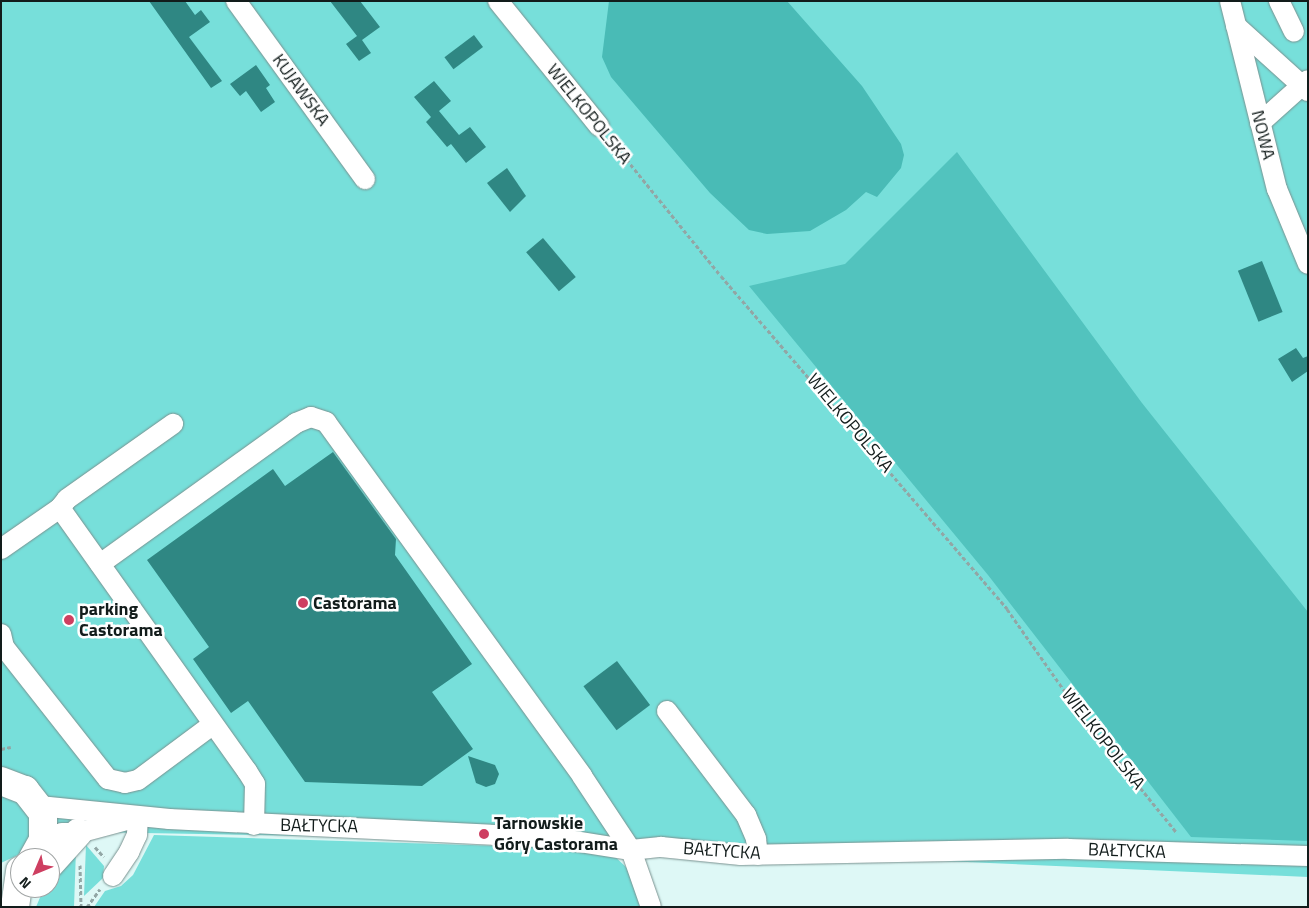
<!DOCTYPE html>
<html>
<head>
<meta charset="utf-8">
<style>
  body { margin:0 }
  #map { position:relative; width:1309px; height:908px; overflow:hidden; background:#def8f6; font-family:"Titillium Web",sans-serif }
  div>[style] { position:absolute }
  .green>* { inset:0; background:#77dfda }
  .forest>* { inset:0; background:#52c3be }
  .water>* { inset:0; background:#49bbb6 }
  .building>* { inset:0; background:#2f8783; transform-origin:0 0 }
  .path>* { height:3px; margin-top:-1.5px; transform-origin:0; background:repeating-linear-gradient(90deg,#92a6a5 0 4px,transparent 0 6.5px) }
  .roads { filter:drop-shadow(0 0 1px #79918f) drop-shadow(0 0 1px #79918f) }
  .minor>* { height:20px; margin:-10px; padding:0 10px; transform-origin:10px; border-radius:10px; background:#fff }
  .highway>* { height:28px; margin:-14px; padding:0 14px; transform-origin:14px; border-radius:14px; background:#fff }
  .dots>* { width:14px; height:14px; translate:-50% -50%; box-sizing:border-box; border:2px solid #fff; border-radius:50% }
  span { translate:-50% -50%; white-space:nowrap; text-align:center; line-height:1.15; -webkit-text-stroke:5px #fff; paint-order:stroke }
  .street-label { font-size:18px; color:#121c1b }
  .poi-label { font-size:18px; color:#121c1b; font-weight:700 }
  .left { translate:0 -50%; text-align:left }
  .frame { position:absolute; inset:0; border:2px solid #121c1b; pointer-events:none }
  .north { position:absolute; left:10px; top:848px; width:50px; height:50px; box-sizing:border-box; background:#fff; border:1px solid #a0a4a4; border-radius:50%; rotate:225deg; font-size:14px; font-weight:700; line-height:20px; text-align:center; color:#121c1b }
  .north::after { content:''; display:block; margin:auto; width:18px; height:22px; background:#ce3f61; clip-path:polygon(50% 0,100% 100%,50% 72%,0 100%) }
</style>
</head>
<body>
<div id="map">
  <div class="green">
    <i style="clip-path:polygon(1px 1px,1308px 1px,1308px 877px,420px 838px,32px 831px,22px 853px,1px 863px)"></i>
    <i style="clip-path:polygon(154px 835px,596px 849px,609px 851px,627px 868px,641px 907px,94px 907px,105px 891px,121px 886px,133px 875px)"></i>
    <i style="clip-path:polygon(86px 845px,104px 866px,103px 878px,84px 896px)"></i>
    <i style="clip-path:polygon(76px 850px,74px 907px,36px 907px,44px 888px,50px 888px,53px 873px)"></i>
  </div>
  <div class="forest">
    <i style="clip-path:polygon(957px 152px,1142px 403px,1308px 612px,1308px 841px,1191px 837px,988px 575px,749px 286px,845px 264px)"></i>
  </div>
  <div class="water">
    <i style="clip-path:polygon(609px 1px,787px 1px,862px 86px,901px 144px,904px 155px,901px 168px,877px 197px,866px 192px,846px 210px,810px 231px,767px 234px,749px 230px,710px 193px,611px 77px,602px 57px)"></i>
  </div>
  <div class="building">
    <i style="clip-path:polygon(149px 1px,185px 1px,195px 15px,201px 10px,210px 22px,189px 37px,222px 81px,211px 88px)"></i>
    <i style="clip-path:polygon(330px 1px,360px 1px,380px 27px,362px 40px,371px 53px,359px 61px,346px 44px,357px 36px)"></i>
    <i style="left:474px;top:35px;width:15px;height:37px;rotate:53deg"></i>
    <i style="clip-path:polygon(256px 65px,270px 85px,266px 88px,275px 102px,261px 112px,246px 91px,240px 96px,230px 84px)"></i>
    <i style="clip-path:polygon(434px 81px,451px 101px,439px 111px,459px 135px,470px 127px,486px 147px,466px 163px,451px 144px,447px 147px,426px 122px,431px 117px,414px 97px)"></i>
    <i style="clip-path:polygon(507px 168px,526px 196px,510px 212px,487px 183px)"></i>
    <i style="left:543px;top:238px;width:51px;height:22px;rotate:50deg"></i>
    <i style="left:1262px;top:261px;width:55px;height:26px;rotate:68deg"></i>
    <i style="clip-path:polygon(1296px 348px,1303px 358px,1308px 356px,1308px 371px,1292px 382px,1278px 359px)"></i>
    <i style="clip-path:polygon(333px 452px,396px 539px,395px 555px,472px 664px,432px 692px,473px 749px,422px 786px,305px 782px,248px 701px,231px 713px,193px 659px,209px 647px,147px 560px,273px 469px,285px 486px)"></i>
    <i style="left:617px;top:661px;width:55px;height:42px;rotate:53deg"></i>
    <i style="clip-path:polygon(468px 756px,495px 765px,499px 774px,495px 784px,486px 787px,476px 783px)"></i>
  </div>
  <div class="path">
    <i style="left:610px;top:139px;width:176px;rotate:51deg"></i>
    <i style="left:721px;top:276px;width:439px;rotate:49.3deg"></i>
    <i style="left:1007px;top:609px;width:132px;rotate:54.9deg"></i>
    <i style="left:1083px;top:717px;width:149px;rotate:51deg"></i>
    <i style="left:1px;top:749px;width:10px;rotate:-11deg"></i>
    <i style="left:95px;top:847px;width:13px;rotate:48deg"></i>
    <i style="left:80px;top:865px;width:42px;rotate:88.6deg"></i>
    <i style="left:87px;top:907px;width:22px;rotate:-54deg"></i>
  </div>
  <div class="roads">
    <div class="minor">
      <i style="left:236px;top:1px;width:220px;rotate:54.1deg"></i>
      <i style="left:498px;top:1px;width:161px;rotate:51.1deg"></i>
      <i style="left:1230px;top:1px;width:194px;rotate:76deg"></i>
      <i style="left:1277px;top:189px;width:81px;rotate:67.5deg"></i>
      <i style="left:1279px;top:1px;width:34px;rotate:64deg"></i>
      <i style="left:1236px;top:26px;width:97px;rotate:42.1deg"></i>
      <i style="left:1260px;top:123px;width:64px;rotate:-41.9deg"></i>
      <i style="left:60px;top:508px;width:11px;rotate:-52deg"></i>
      <i style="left:67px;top:499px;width:130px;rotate:-35.3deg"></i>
      <i style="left:1px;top:549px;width:72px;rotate:-34.8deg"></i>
      <i style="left:60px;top:508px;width:323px;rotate:54.6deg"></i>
      <i style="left:247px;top:771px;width:15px;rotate:58deg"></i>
      <i style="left:255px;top:784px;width:41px;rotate:91.4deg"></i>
      <i style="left:100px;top:564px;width:241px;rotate:-35.7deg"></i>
      <i style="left:296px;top:423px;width:16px;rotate:-22deg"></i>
      <i style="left:311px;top:417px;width:16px;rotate:18deg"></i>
      <i style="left:326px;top:422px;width:437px;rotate:54.1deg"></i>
      <i style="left:582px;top:776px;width:89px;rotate:56.5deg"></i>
      <i style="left:631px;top:850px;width:60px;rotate:70.7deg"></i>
      <i style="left:1px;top:634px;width:13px;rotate:77deg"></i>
      <i style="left:4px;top:647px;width:168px;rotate:51.8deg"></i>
      <i style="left:108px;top:779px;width:17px;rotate:13deg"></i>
      <i style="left:125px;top:783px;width:13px;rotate:-13deg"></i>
      <i style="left:138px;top:780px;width:92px;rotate:-36.6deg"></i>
      <i style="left:667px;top:711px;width:131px;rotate:52.8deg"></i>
      <i style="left:746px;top:815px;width:26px;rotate:67deg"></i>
      <i style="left:756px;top:839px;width:16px;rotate:83deg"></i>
      <i style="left:39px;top:806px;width:131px;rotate:5.7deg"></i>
      <i style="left:169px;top:819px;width:386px;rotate:2.8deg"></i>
      <i style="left:555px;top:838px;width:77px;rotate:9deg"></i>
      <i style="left:631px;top:850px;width:30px;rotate:-6deg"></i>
      <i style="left:661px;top:847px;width:80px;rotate:5.7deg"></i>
      <i style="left:741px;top:855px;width:327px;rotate:-1.1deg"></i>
      <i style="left:1068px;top:849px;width:240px;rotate:1.7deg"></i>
      <i style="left:43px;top:840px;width:20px;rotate:-20deg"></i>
      <i style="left:62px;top:833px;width:16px"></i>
      <i style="left:78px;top:833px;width:55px;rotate:-14.8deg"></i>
      <i style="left:113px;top:876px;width:29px;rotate:-56deg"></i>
      <i style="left:129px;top:852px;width:19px;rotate:-65deg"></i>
      <i style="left:137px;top:835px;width:18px;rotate:-87deg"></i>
    </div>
    <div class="highway">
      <i style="left:1px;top:781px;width:26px;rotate:21deg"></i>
      <i style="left:25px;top:790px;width:29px;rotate:52deg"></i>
      <i style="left:43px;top:813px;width:27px;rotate:90deg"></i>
      <i style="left:43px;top:840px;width:21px;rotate:119deg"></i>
      <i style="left:50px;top:864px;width:42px;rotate:-47.9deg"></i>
      <i style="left:15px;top:907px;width:37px;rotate:-82deg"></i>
    </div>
  </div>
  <div class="dots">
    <i style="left:303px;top:603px;background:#ce3f61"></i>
    <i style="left:69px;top:620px;background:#ce3f61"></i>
    <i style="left:484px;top:834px;background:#ce3f61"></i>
  </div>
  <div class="street-label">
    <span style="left:301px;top:90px;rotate:54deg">KUJAWSKA</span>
    <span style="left:589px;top:114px;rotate:51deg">WIELKOPOLSKA</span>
    <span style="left:1263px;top:135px;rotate:76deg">NOWA</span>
    <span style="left:850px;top:423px;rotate:50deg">WIELKOPOLSKA</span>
    <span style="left:1103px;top:739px;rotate:52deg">WIELKOPOLSKA</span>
    <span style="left:319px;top:826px;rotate:1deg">BAŁTYCKA</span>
    <span style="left:722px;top:851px;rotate:4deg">BAŁTYCKA</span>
    <span style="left:1127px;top:851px;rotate:2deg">BAŁTYCKA</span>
  </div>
  <div class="poi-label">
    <span class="left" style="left:313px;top:603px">Castorama</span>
    <span class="left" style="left:79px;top:620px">parking<br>Castorama</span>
    <span class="left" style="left:494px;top:834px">Tarnowskie<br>Góry Castorama</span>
  </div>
  <div class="frame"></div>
  <div class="north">N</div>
</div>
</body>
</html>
